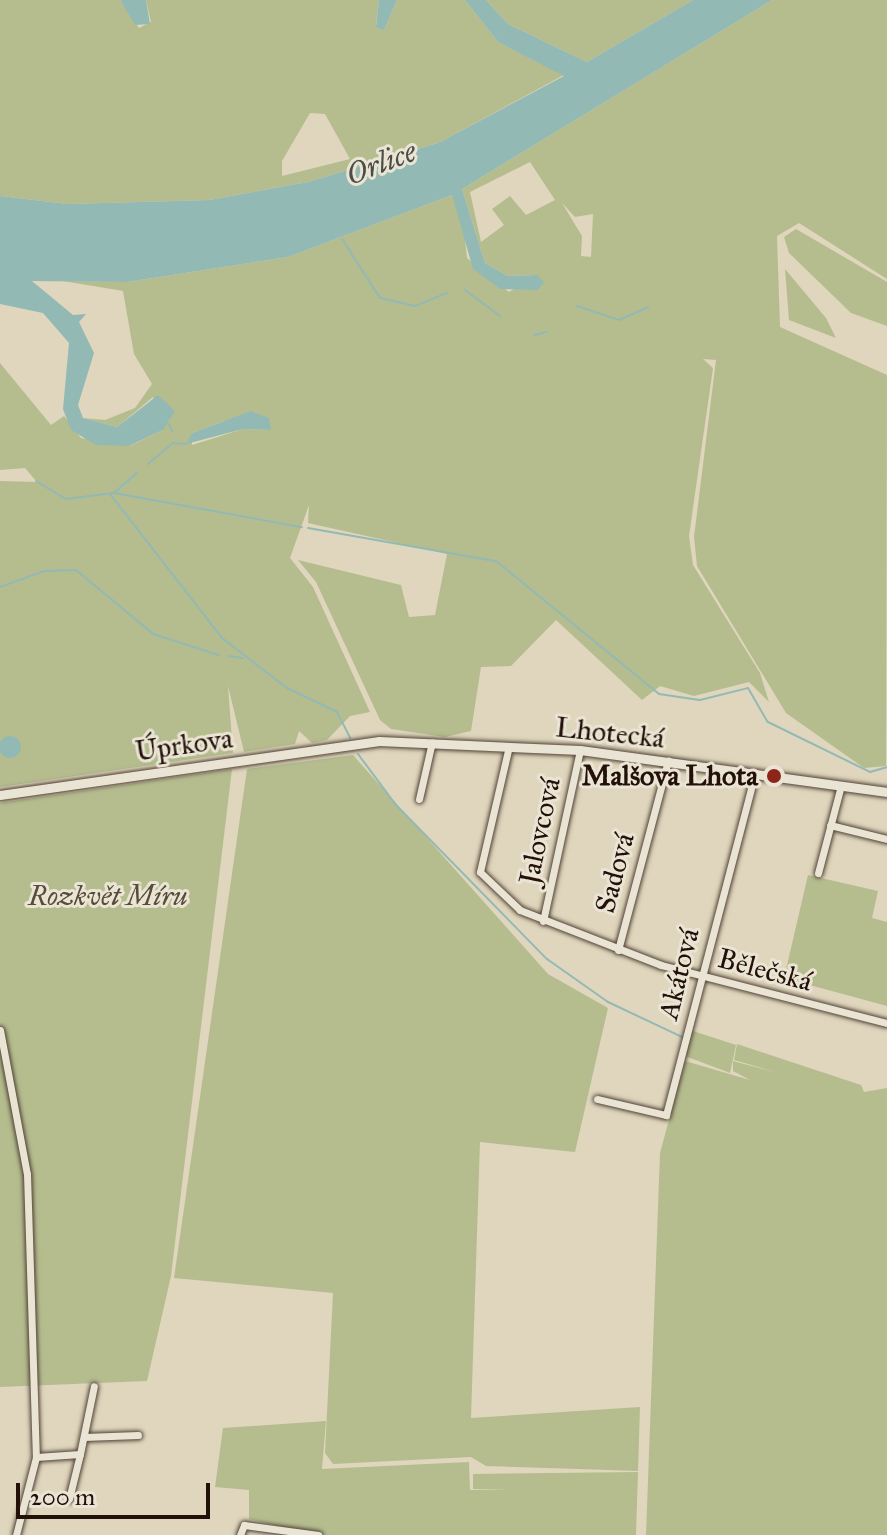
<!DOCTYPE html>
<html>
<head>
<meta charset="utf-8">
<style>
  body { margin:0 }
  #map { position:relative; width:887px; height:1535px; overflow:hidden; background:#dfd6bd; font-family:"IM FELL Great Primer",serif }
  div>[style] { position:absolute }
  .green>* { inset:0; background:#b5bd8f }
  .water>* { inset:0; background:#93b9b5 }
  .round { border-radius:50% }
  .stream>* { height:2px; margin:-1px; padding:0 1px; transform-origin:1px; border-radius:1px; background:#93b9b5 }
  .roads { filter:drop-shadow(0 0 2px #524236) drop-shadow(0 0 2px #524236) }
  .minor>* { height:7px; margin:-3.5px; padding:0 3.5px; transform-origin:3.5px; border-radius:3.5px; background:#eae4d4 }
  .tertiary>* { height:9px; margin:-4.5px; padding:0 4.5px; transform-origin:4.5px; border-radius:4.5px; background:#eae4d4 }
  .dots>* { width:22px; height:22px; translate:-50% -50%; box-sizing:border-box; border:4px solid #eae4d4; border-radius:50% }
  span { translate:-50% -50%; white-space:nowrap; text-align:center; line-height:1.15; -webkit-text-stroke:6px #eae4d4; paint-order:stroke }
  .street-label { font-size:28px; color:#231109 }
  .poi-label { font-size:28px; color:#231109; font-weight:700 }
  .right { translate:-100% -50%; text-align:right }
  .park-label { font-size:28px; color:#564d38; font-style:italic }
  .water-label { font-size:30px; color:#4a4c45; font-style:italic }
  .scale { position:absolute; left:16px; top:1483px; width:194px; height:36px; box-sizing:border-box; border:4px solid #231109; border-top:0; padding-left:10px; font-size:24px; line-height:28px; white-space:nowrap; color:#231109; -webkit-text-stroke:6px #eae4d4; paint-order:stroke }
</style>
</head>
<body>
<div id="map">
  <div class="green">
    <i style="clip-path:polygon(evenodd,0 0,120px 0,139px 28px,151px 22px,146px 0,379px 0,376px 25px,384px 30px,397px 0,465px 0,498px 42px,564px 75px,438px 143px,308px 182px,209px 200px,68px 204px,0 196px,0 0,310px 113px,325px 114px,350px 159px,282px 176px,282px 161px,310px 113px)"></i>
    <i style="clip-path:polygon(486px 0,693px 0,587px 62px,508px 24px)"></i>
    <i style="clip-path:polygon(evenodd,772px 0,887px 0,887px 279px,799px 223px,777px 236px,780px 327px,887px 375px,886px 766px,864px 768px,786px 713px,697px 566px,694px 537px,716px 360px,703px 359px,713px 368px,689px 536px,693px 565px,760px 673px,769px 702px,749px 682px,694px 696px,660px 686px,642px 700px,556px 620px,511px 666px,481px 667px,471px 731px,445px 737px,391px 729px,380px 720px,316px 582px,298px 560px,401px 585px,409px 617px,435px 615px,447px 554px,308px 523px,309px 505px,290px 558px,313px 587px,370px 712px,350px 716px,327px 740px,312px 743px,299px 731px,295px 744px,244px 752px,228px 686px,233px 753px,0 787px,0 481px,37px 482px,25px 468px,0 470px,0 363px,51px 425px,64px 416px,81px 438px,130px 446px,163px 430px,153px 397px,117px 427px,83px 418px,105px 420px,135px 408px,152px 384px,134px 354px,123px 291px,63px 281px,127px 282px,288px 257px,452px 195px,462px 211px,467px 258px,509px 292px,537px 275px,508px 276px,485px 263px,462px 189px,772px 0,530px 162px,555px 200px,526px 215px,510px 196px,492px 209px,504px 225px,481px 242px,470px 192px,530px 162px,772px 0,562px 203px,575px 217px,593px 214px,591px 257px,581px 256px,582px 236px,562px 203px,772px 0,224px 421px,271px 430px,243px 429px,192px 445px,192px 433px,224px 421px)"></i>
    <i style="clip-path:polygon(796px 229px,887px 282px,887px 326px,851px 313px,789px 253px,784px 237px)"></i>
    <i style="clip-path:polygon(785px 269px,826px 318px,836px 338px,789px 320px)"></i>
    <i style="clip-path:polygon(353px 755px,548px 974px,608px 1008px,575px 1152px,480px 1142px,471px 1418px,640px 1407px,638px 1471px,486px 1466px,471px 1457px,333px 1464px,325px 1453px,333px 1293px,174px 1278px,247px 769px)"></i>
    <i style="clip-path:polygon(232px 769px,171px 1276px,147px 1381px,0 1387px,0 803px)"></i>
    <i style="clip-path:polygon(808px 875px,878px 891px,872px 918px,887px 922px,887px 1006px,784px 978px)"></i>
    <i style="clip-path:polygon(690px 1030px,736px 1045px,730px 1073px,685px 1056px)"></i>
    <i style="clip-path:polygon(737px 1044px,861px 1085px,864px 1092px,887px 1088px,887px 1535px,646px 1535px,660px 1153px,685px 1061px,750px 1080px,733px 1071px,733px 1061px,778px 1073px,734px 1060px)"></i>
    <i style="clip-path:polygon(326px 1421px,322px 1469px,469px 1462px,470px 1490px,510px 1490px,473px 1489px,473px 1474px,638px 1472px,636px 1535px,316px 1535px,249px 1519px,249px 1490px,215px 1487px,223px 1428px)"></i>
  </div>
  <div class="water">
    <i style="clip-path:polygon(120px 0,146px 0,150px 24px,135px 25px)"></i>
    <i style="clip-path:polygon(379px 0,397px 0,384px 30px,376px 27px)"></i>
    <i style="clip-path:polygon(465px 0,486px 0,508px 24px,587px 62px,693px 0,772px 0,462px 189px,485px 263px,508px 276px,537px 275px,544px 282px,538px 290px,500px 289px,473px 269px,452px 195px,288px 257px,127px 282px,32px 281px,73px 315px,86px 314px,79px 322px,94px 353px,78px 405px,83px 418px,117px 427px,158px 395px,175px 411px,163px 430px,129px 446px,96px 445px,71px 430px,63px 409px,69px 343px,43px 313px,0 304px,0 196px,68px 204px,209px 200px,308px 182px,438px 143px,564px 76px,498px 42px)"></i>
    <i style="clip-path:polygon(251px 411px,269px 418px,271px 430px,243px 429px,186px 444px,192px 433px)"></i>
    <i class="round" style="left:-1px;top:736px;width:22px;height:22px"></i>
  </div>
  <div class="stream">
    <i style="left:342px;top:239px;width:70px;rotate:57.2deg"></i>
    <i style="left:380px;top:298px;width:36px;rotate:13deg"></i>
    <i style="left:415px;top:306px;width:35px;rotate:-22deg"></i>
    <i style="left:465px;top:290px;width:44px;rotate:36.6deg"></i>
    <i style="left:577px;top:306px;width:44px;rotate:18.4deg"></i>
    <i style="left:619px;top:320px;width:32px;rotate:-24deg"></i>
    <i style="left:534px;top:335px;width:13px;rotate:-13deg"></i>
    <i style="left:169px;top:424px;width:8px;rotate:67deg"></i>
    <i style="left:148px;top:464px;width:33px;rotate:-40deg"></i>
    <i style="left:173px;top:443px;width:13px;rotate:4deg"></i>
    <i style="left:36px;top:481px;width:35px;rotate:31deg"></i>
    <i style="left:66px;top:499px;width:48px;rotate:-7.1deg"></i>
    <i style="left:114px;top:493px;width:191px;rotate:10.3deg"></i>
    <i style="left:115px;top:492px;width:29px;rotate:-41deg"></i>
    <i style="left:110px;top:494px;width:182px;rotate:52.1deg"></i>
    <i style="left:222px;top:638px;width:82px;rotate:37.6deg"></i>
    <i style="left:287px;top:688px;width:55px;rotate:25.6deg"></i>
    <i style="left:337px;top:712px;width:29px;rotate:63deg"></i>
    <i style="left:308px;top:528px;width:191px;rotate:10deg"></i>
    <i style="left:496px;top:561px;width:210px;rotate:39.2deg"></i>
    <i style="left:659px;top:694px;width:41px;rotate:8.3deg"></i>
    <i style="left:700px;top:700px;width:49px;rotate:-14deg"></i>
    <i style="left:748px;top:688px;width:39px;rotate:60deg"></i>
    <i style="left:768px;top:722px;width:114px;rotate:26.1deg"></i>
    <i style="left:870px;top:772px;width:18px;rotate:-16deg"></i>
    <i style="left:0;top:587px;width:47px;rotate:-20deg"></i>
    <i style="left:44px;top:571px;width:32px;rotate:-2deg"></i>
    <i style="left:76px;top:570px;width:100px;rotate:39.7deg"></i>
    <i style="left:153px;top:634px;width:69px;rotate:17.7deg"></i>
    <i style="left:228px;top:656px;width:15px;rotate:8deg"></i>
    <i style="left:358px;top:754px;width:64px;rotate:53.3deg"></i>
    <i style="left:396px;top:805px;width:216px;rotate:45.6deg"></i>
    <i style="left:547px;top:959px;width:75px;rotate:35.2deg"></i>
    <i style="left:608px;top:1002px;width:84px;rotate:25.3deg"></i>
  </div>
  <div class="roads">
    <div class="minor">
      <i style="left:509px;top:746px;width:129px;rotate:103deg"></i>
      <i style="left:480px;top:872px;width:55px;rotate:43.5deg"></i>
      <i style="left:520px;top:910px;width:151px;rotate:21.3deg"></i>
      <i style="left:661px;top:965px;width:233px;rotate:14.4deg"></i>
      <i style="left:419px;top:799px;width:58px;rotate:-77.2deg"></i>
      <i style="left:830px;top:825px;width:59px;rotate:13.8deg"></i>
      <i style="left:818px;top:873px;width:87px;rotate:-75.3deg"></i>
      <i style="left:543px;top:921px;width:175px;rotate:-77.8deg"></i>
      <i style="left:618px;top:950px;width:196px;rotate:-75.2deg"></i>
      <i style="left:0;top:1030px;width:147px;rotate:79.4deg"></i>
      <i style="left:27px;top:1174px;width:283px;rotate:88.2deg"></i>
      <i style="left:597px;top:1099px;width:71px;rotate:13.1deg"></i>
      <i style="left:666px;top:1115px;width:350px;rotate:-75.4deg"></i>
      <i style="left:84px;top:1437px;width:54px;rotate:-2.1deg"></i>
      <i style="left:80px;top:1454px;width:69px;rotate:-78.4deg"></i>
      <i style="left:16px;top:1535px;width:81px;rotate:-75.6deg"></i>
      <i style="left:36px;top:1457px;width:44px;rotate:-3.9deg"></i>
      <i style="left:80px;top:1454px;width:46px;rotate:103.7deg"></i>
      <i style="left:240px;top:1535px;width:11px;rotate:-68deg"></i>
      <i style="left:244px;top:1525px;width:75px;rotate:7.7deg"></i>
    </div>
    <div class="tertiary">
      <i style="left:0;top:795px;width:383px;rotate:-8.1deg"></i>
      <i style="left:379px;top:741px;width:201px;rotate:2.6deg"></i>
      <i style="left:580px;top:750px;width:310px;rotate:7.8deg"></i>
    </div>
  </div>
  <div class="dots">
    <i style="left:774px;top:776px;background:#8f2418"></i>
  </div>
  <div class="street-label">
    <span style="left:610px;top:733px;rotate:6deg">Lhotecká</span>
    <span style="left:184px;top:745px;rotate:-8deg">Úprkova</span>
    <span style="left:540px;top:831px;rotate:-78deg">Jalovcová</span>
    <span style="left:615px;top:873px;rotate:-75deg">Sadová</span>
    <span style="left:765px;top:970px;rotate:15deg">Bělečská</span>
    <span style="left:679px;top:974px;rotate:-76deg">Akátová</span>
  </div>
  <div class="poi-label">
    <span class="right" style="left:758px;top:776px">Malšova Lhota</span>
  </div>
  <div class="park-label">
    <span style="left:108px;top:896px">Rozkvět Míru</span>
  </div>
  <div class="water-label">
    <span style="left:381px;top:163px;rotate:-21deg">Orlice</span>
  </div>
  <div class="scale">200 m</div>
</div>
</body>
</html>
